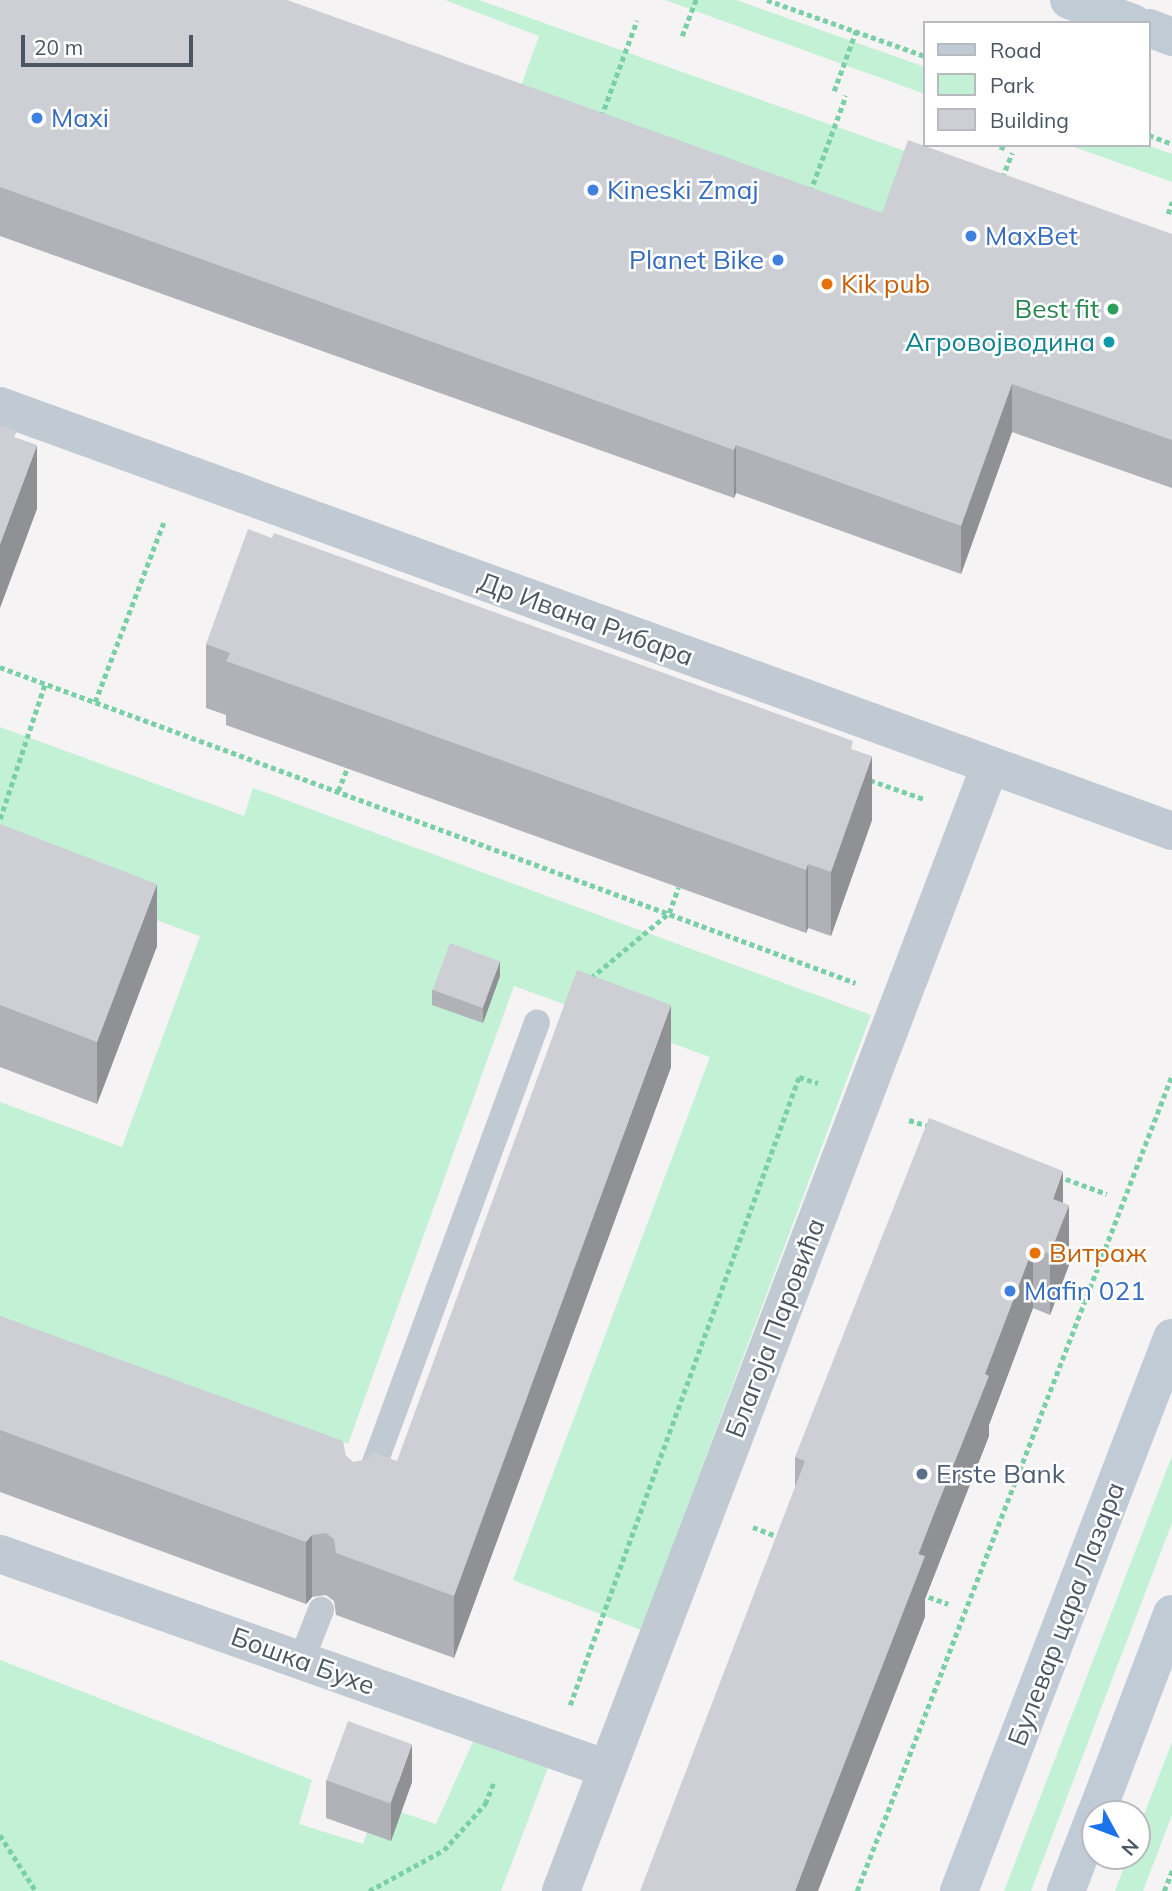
<!DOCTYPE html>
<html>
<head>
<meta charset="utf-8">
<style>
  body { margin:0 }
  #map { position:relative; width:1172px; height:1891px; overflow:hidden; background:#f5f3f3; font-family:Mulish,sans-serif }
  div>[style] { position:absolute }
  .green>* { inset:0; background:#c3f1d5 }
  .path>* { height:4.5px; margin-top:-2.25px; transform-origin:0; background:repeating-linear-gradient(90deg,#7ad0a6 0 5px,transparent 0 8.5px) }
  .lane>* { height:26px; margin:-13px; padding:0 13px; transform-origin:13px; border-radius:13px; background:#c1cad2 }
  .street>* { height:38px; margin:-19px; padding:0 19px; transform-origin:19px; border-radius:19px; background:#c1cad2 }
  .secondary>* { height:38px; margin:-19px; padding:0 19px; transform-origin:19px; border-radius:19px; background:#c1cbd6 }
  .wall>* { inset:0; background:#b0b2b7 }
  .shaded-wall>* { inset:0; background:#909195 }
  .building>* { inset:0; background:#cdcfd5; transform-origin:0 0 }
  .dots>* { width:19px; height:19px; translate:-50% -50%; box-sizing:border-box; border:4px solid #fff; border-radius:50% }
  span { translate:-50% -50%; white-space:nowrap; text-align:center; line-height:1.15; -webkit-text-stroke:5px #fff; paint-order:stroke }
  .shop-label { font-size:26px; color:#366cbe }
  .left { translate:0 -50%; text-align:left }
  .right { translate:-100% -50%; text-align:right }
  .food-label { font-size:26px; color:#c56008 }
  .leisure-label { font-size:26px; color:#27864d }
  .culture-label { font-size:26px; color:#0d838f }
  .street-label { font-size:26px; color:#4a5661 }
  .service-label { font-size:26px; color:#4e5e75 }
  .legend { position:absolute; left:923px; top:21px; width:228px; height:126px; box-sizing:border-box; background:#fff; border:2px solid #b7bbc0; margin:0; padding:9px 12px; list-style:none; font-size:21px; color:#4a5661 }
  .legend li { display:flex; align-items:center; gap:14px; height:35px }
  .legend b { width:35px; border:2px solid #b7bbc0 }
  .north { position:absolute; left:1081px; top:1800px; width:70px; height:70px; box-sizing:border-box; background:#fff; border:2px solid #b7bbc0; border-radius:50%; rotate:131deg; font-size:19px; font-weight:700; line-height:28px; text-align:center; color:#4a5661 }
  .north::after { content:''; display:block; margin:auto; width:24px; height:32px; background:#1a73e8; clip-path:polygon(50% 0,100% 100%,50% 72%,0 100%) }
  .scale { position:absolute; left:21px; top:35px; width:172px; height:32px; box-sizing:border-box; border:4px solid #4a5661; border-top:0; padding-left:9px; font-size:21px; line-height:24px; white-space:nowrap; color:#4a5661; -webkit-text-stroke:5px #fff; paint-order:stroke }
</style>
</head>
<body>
<div id="map">
  <div class="green">
    <i style="clip-path:polygon(445px 0,479px 0,981px 178px,882px 260px,508px 122px,539px 36px)"></i>
    <i style="clip-path:polygon(665px 0,736px 0,925px 67px,925px 94px)"></i>
    <i style="clip-path:polygon(1069px 145px,1146px 145px,1172px 154px,1172px 182px)"></i>
    <i style="clip-path:polygon(0 727px,244px 816px,253px 788px,871px 1015px,641px 1630px,513px 1580px,710px 1057px,514px 986px,348px 1444px,0 1317px,0 1102px,122px 1147px,200px 936px,0 863px)"></i>
    <i style="clip-path:polygon(1172px 1456px,1172px 1523px,1031px 1891px,1004px 1891px)"></i>
    <i style="clip-path:polygon(0 1660px,312px 1780px,299px 1824px,363px 1844px,377px 1804px,436px 1824px,477px 1733px,551px 1760px,501px 1891px,0 1891px)"></i>
    <i style="clip-path:polygon(1172px 1742px,1172px 1815px,1143px 1891px,1115px 1891px,1128px 1856px,1137px 1856px,1137px 1833px)"></i>
  </div>
  <div class="path">
    <i style="left:767px;top:0;width:168px;rotate:19.5deg"></i>
    <i style="left:682px;top:36px;width:39px;rotate:-69deg"></i>
    <i style="left:834px;top:91px;width:64px;rotate:-69.9deg"></i>
    <i style="left:601px;top:117px;width:103px;rotate:-69.6deg"></i>
    <i style="left:1149px;top:135px;width:25px;rotate:21deg"></i>
    <i style="left:1001px;top:150px;width:5px;rotate:-68deg"></i>
    <i style="left:1002px;top:178px;width:27px;rotate:-68deg"></i>
    <i style="left:810px;top:192px;width:103px;rotate:-69.6deg"></i>
    <i style="left:1168px;top:214px;width:13px;rotate:-72deg"></i>
    <i style="left:0;top:667px;width:912px;rotate:20.26deg"></i>
    <i style="left:95px;top:702px;width:194px;rotate:-69.1deg"></i>
    <i style="left:870px;top:780px;width:57px;rotate:19.4deg"></i>
    <i style="left:338px;top:791px;width:24px;rotate:-68deg"></i>
    <i style="left:0;top:819px;width:142px;rotate:-71.6deg"></i>
    <i style="left:591px;top:978px;width:102px;rotate:-39.8deg"></i>
    <i style="left:669px;top:913px;width:27px;rotate:-70deg"></i>
    <i style="left:909px;top:1120px;width:21px;rotate:17deg"></i>
    <i style="left:1058px;top:1176px;width:52px;rotate:20.2deg"></i>
    <i style="left:753px;top:1527px;width:30px;rotate:21deg"></i>
    <i style="left:921px;top:1594px;width:29px;rotate:20deg"></i>
    <i style="left:570px;top:1705px;width:668px;rotate:-69.97deg"></i>
    <i style="left:799px;top:1077px;width:20px;rotate:18deg"></i>
    <i style="left:0;top:1835px;width:67px;rotate:57.3deg"></i>
    <i style="left:369px;top:1891px;width:85px;rotate:-28.7deg"></i>
    <i style="left:444px;top:1850px;width:62px;rotate:-48.3deg"></i>
    <i style="left:485px;top:1804px;width:24px;rotate:-68deg"></i>
    <i style="left:857px;top:1891px;width:875px;rotate:-68.89deg"></i>
    <i style="left:1164px;top:1891px;width:22px;rotate:-68deg"></i>
  </div>
  <div class="lane">
    <i style="left:366px;top:1487px;width:495px;rotate:-69.8deg"></i>
    <i style="left:301px;top:1661px;width:55px;rotate:-68.6deg"></i>
  </div>
  <div class="street">
    <i style="left:0;top:406px;width:1247px;rotate:19.93deg"></i>
    <i style="left:0;top:1554px;width:644px;rotate:19.5deg"></i>
    <i style="left:561px;top:1891px;width:1204px;rotate:-69.13deg"></i>
  </div>
  <div class="secondary">
    <i style="left:1069px;top:0;width:68px;rotate:19.8deg"></i>
    <i style="left:1149px;top:28px;width:25px;rotate:21deg"></i>
    <i style="left:1096px;top:1814px;width:214px;rotate:-69.2deg"></i>
    <i style="left:959px;top:1891px;width:593px;rotate:-68.93deg"></i>
    <i style="left:1066px;top:1891px;width:80px;rotate:-68.9deg"></i>
  </div>
  <div class="wall">
    <i style="clip-path:polygon(0 0,882px 213px,1172px 234px,1172px 488px,1012px 432px,961px 574px,736px 493px,734px 498px,0 236px)"></i>
    <i style="clip-path:polygon(206px 644px,853px 750px,872px 820px,831px 936px,808px 928px,806px 933px,226px 725px,226px 715px,206px 708px)"></i>
    <i style="clip-path:polygon(0 824px,157px 946px,97px 1104px,0 1067px)"></i>
    <i style="clip-path:polygon(500px 976px,483px 1023px,432px 1005px,432px 990px)"></i>
    <i style="clip-path:polygon(671px 1067px,454px 1658px,336px 1615px,334px 1601px,326px 1595px,312px 1597px,306px 1604px,0 1492px,0 1316px,346px 1456px,353px 1462px,397px 1461px)"></i>
    <i style="clip-path:polygon(1063px 1203px,1069px 1265px,1050px 1315px,1033px 1308px,989px 1425px,989px 1436px,925px 1599px,925px 1617px,795px 1488px,795px 1457px)"></i>
    <i style="clip-path:polygon(326px 1780px,412px 1782px,391px 1841px,326px 1818px)"></i>
  </div>
  <div class="shaded-wall">
    <i style="clip-path:polygon(1012px 384px,1012px 432px,961px 574px,961px 526px)"></i>
    <i style="clip-path:polygon(37px 445px,37px 509px,0 608px,0 544px)"></i>
    <i style="clip-path:polygon(736px 445px,736px 493px,734px 498px,734px 450px)"></i>
    <i style="clip-path:polygon(872px 756px,872px 820px,831px 936px,831px 872px)"></i>
    <i style="clip-path:polygon(808px 864px,808px 928px,806px 933px,806px 870px)"></i>
    <i style="clip-path:polygon(157px 884px,157px 946px,97px 1104px,97px 1042px)"></i>
    <i style="clip-path:polygon(500px 961px,500px 976px,483px 1023px,483px 1008px)"></i>
    <i style="clip-path:polygon(671px 1005px,671px 1067px,454px 1658px,454px 1596px)"></i>
    <i style="clip-path:polygon(1063px 1171px,1063px 1220px,1069px 1205px,1069px 1265px,1050px 1315px,1050px 1254px,1053px 1199px)"></i>
    <i style="clip-path:polygon(1033px 1248px,1033px 1308px,989px 1425px,989px 1436px,925px 1599px,925px 1617px,818px 1891px,795px 1891px,985px 1374px)"></i>
    <i style="clip-path:polygon(312px 1535px,312px 1597px,306px 1604px,306px 1542px)"></i>
    <i style="clip-path:polygon(412px 1744px,412px 1782px,391px 1841px,391px 1803px)"></i>
  </div>
  <div class="building">
    <i style="clip-path:polygon(0 0,287px 0,882px 213px,908px 140px,1172px 234px,1172px 440px,1012px 384px,961px 526px,736px 445px,734px 450px,0 187px)"></i>
    <i style="clip-path:polygon(0 425px,17px 431px,14px 437px,37px 445px,0 544px)"></i>
    <i style="clip-path:polygon(248px 529px,272px 538px,274px 533px,853px 741px,851px 749px,872px 756px,831px 872px,808px 864px,806px 870px,226px 661px,230px 653px,206px 644px)"></i>
    <i style="clip-path:polygon(0 824px,157px 884px,97px 1042px,0 1005px)"></i>
    <i style="left:450px;top:943px;width:53px;height:50px;rotate:20deg"></i>
    <i style="clip-path:polygon(577px 970px,671px 1005px,454px 1596px,336px 1553px,334px 1539px,326px 1533px,312px 1535px,306px 1542px,0 1430px,0 1316px,343px 1441px,346px 1456px,353px 1462px,368px 1459px,373px 1452px,397px 1461px)"></i>
    <i style="clip-path:polygon(929px 1118px,1063px 1171px,1053px 1199px,1069px 1205px,1050px 1254px,1033px 1248px,985px 1374px,989px 1376px,918px 1554px,925px 1556px,795px 1891px,640px 1891px,805px 1461px,795px 1457px)"></i>
    <i style="left:348px;top:1721px;width:68px;height:63px;rotate:20deg"></i>
  </div>
  <div class="dots">
    <i style="left:37px;top:118px;background:#3f7fe0"></i>
    <i style="left:593px;top:190px;background:#3f7fe0"></i>
    <i style="left:971px;top:236px;background:#3f7fe0"></i>
    <i style="left:778px;top:260px;background:#3f7fe0"></i>
    <i style="left:827px;top:284px;background:#e8710a"></i>
    <i style="left:1113px;top:309px;background:#2e9e5b"></i>
    <i style="left:1109px;top:342px;background:#0f9aa8"></i>
    <i style="left:1035px;top:1253px;background:#e8710a"></i>
    <i style="left:1010px;top:1291px;background:#3f7fe0"></i>
    <i style="left:922px;top:1474px;background:#5c6f8a"></i>
  </div>
  <div class="shop-label">
    <span class="left" style="left:51px;top:118px">Maxi</span>
    <span class="left" style="left:607px;top:190px">Kineski Zmaj</span>
    <span class="left" style="left:985px;top:236px">MaxBet</span>
    <span class="right" style="left:764px;top:260px">Planet Bike</span>
    <span class="left" style="left:1024px;top:1291px">Mafin 021</span>
  </div>
  <div class="food-label">
    <span class="left" style="left:841px;top:284px">Kik pub</span>
    <span class="left" style="left:1049px;top:1253px">Витраж</span>
  </div>
  <div class="leisure-label">
    <span class="right" style="left:1099px;top:309px">Best fit</span>
  </div>
  <div class="culture-label">
    <span class="right" style="left:1095px;top:342px">Агровојводина</span>
  </div>
  <div class="street-label">
    <span style="left:586px;top:619px;rotate:20deg">Др Ивана Рибара</span>
    <span style="left:775px;top:1328px;rotate:-69deg">Благоја Паровића</span>
    <span style="left:1066px;top:1614px;rotate:-69deg">Булевар цара Лазара</span>
    <span style="left:303px;top:1661px;rotate:20deg">Бошка Бухе</span>
  </div>
  <div class="service-label">
    <span class="left" style="left:936px;top:1474px">Erste Bank</span>
  </div>
  <ul class="legend">
  <li><b style="height:9px;background:#c1cbd6"></b>Road</li>
  <li><b style="height:19px;background:#c3f1d5"></b>Park</li>
  <li><b style="height:19px;background:#cdcfd5"></b>Building</li>
  </ul>
  <div class="north">N</div>
  <div class="scale">20 m</div>
</div>
</body>
</html>
